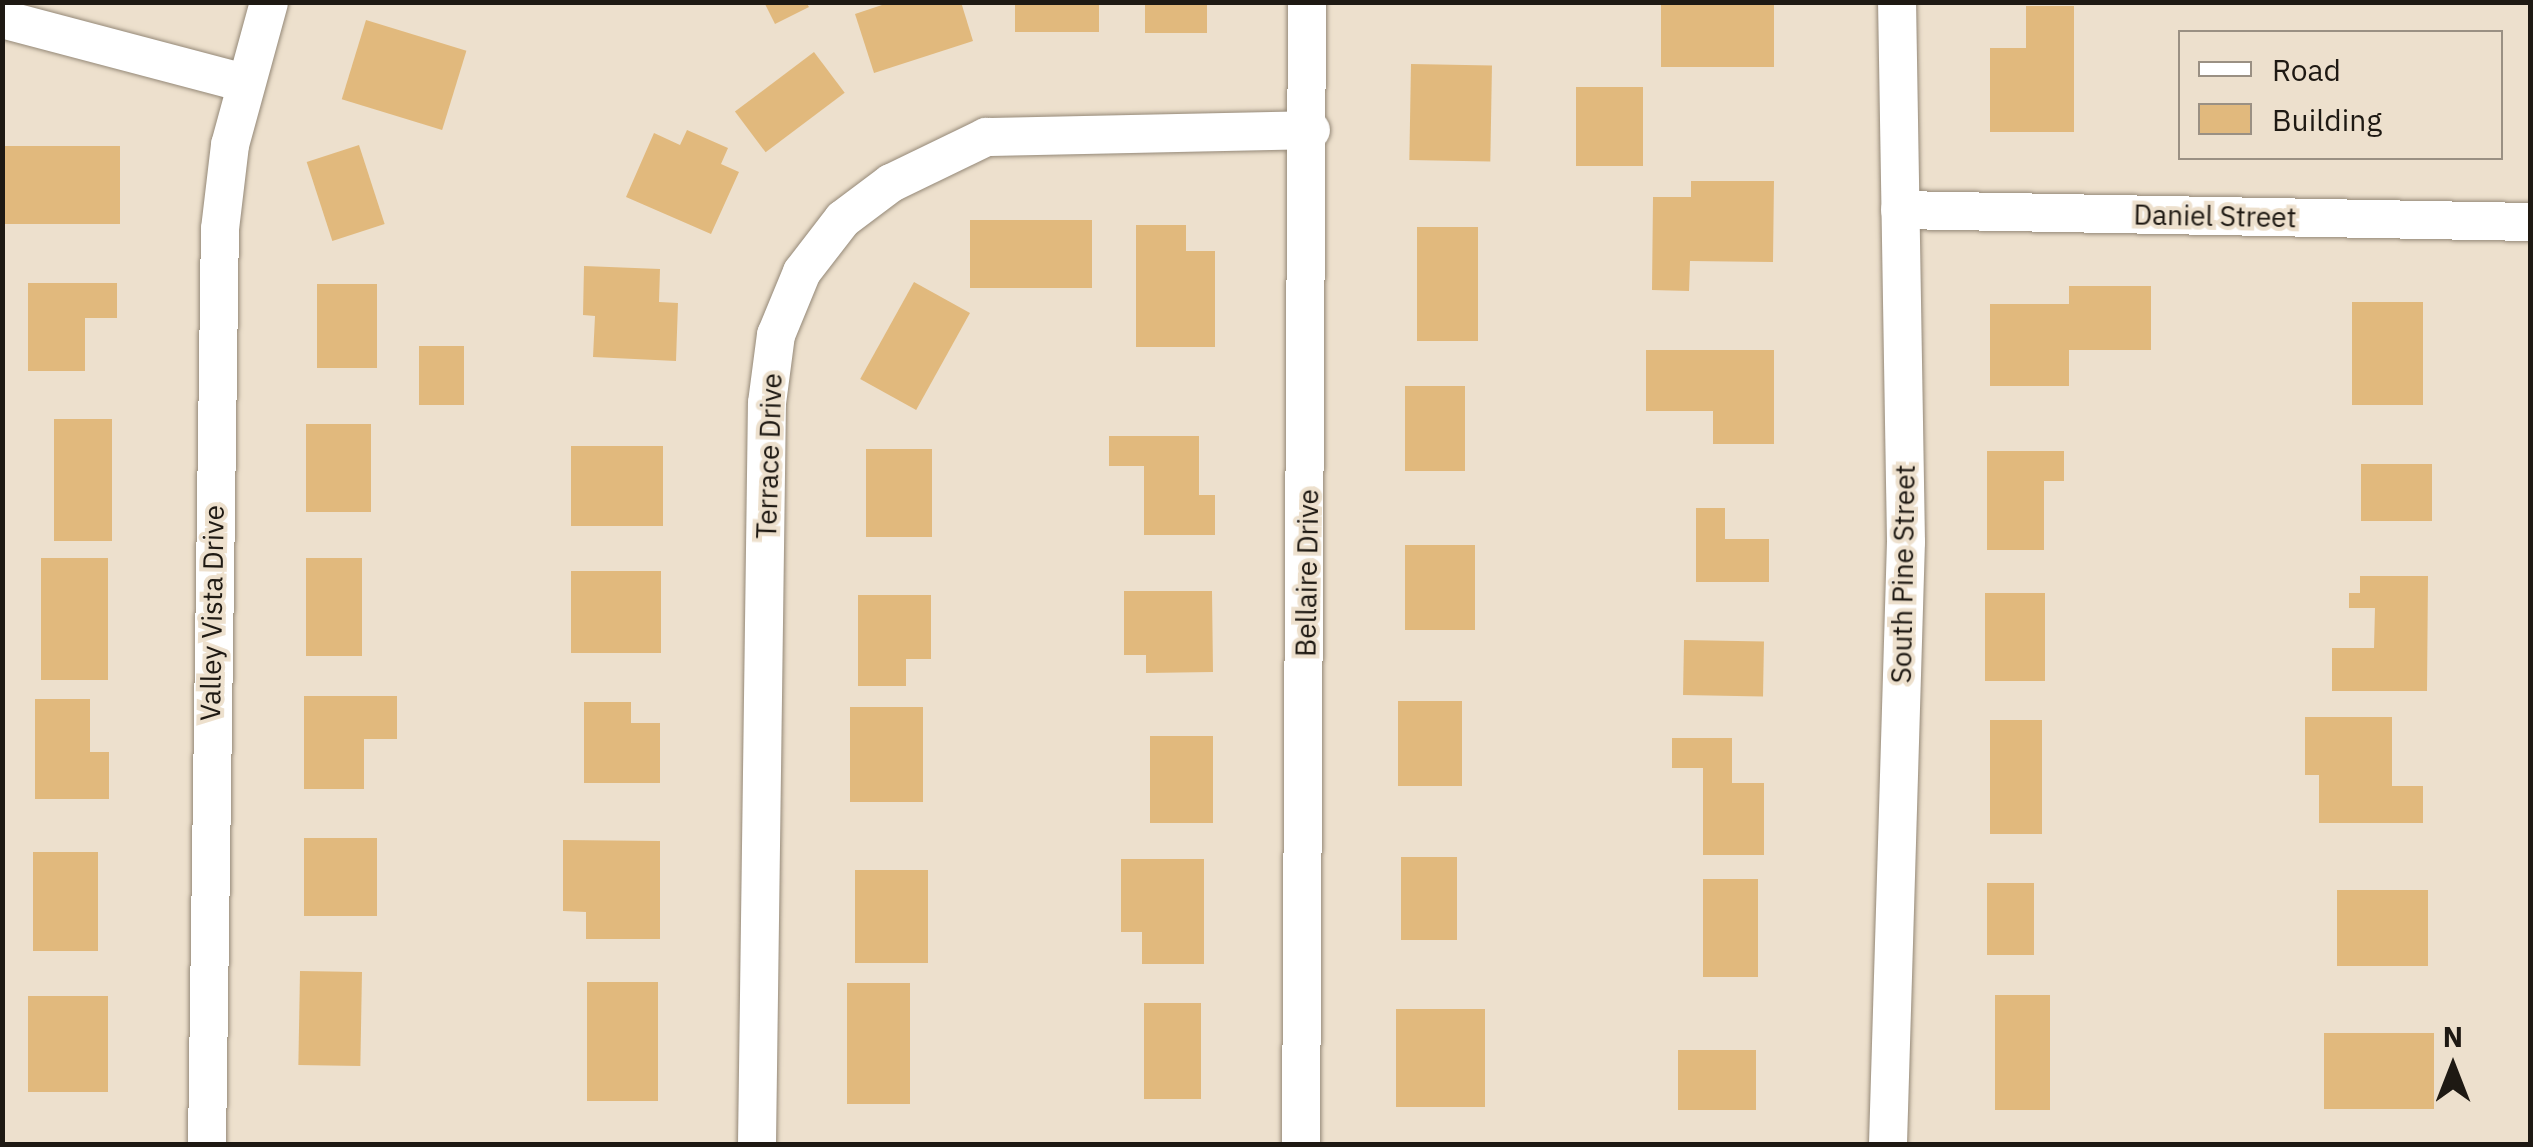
<!DOCTYPE html>
<html>
<head>
<meta charset="utf-8">
<style>
  body { margin:0 }
  #map { position:relative; width:2533px; height:1147px; overflow:hidden; background:#ede0cd; font-family:"IBM Plex Sans",sans-serif }
  div>[style] { position:absolute }
  .building>* { inset:0; background:#e1b97d; transform-origin:0 0 }
  .roads { filter:drop-shadow(0 0 2px #948877) drop-shadow(0 0 2px #948877) }
  .minor>* { height:38px; margin:-19px; padding:0 19px; transform-origin:19px; border-radius:19px; background:#fff }
  span { translate:-50% -50%; white-space:nowrap; text-align:center; line-height:1.15; -webkit-text-stroke:8px #ede0cd; paint-order:stroke }
  .street-label { font-size:28px; color:#1e1913 }
  .frame { position:absolute; inset:0; border:5px solid #1e1913; pointer-events:none }
  .legend { position:absolute; left:2178px; top:30px; width:325px; height:130px; box-sizing:border-box; background:#ede0cd; border:2px solid #9a9083; margin:0; padding:12px 18px; list-style:none; font-size:30px; color:#1e1913 }
  .legend li { display:flex; align-items:center; gap:20px; height:50px }
  .legend b { width:50px; border:2px solid #9a9083 }
  .north { position:absolute; left:2403px; top:1017px; width:100px; height:100px; -webkit-text-stroke:8px #ede0cd; paint-order:stroke; rotate:0deg; font-size:28px; font-weight:700; line-height:40px; text-align:center; color:#1e1913 }
  .north::after { content:''; display:block; margin:auto; width:35px; height:45px; background:#1e1913; clip-path:polygon(50% 0,100% 100%,50% 72%,0 100%) }
</style>
</head>
<body>
<div id="map">
  <div class="building">
    <i style="clip-path:polygon(764px 2px,806px 2px,809px 7px,775px 24px)"></i>
    <i style="clip-path:polygon(891px 2px,961px 2px,973px 41px,874px 73px,855px 14px)"></i>
    <i style="left:1015px;top:2px;width:84px;height:30px"></i>
    <i style="left:1145px;top:2px;width:62px;height:31px"></i>
    <i style="left:1661px;top:2px;width:113px;height:65px"></i>
    <i style="clip-path:polygon(2026px 6px,2074px 6px,2074px 132px,1990px 132px,1990px 48px,2026px 48px)"></i>
    <i style="left:366px;top:20px;width:105px;height:83px;rotate:17deg"></i>
    <i style="left:814px;top:52px;width:51px;height:99px;rotate:53deg"></i>
    <i style="left:1411px;top:64px;width:81px;height:96px;rotate:1deg"></i>
    <i style="left:1576px;top:87px;width:67px;height:79px"></i>
    <i style="clip-path:polygon(687px 130px,728px 148px,721px 164px,739px 172px,711px 234px,626px 197px,654px 133px,680px 145px)"></i>
    <i style="left:359px;top:145px;width:83px;height:55px;rotate:72deg"></i>
    <i style="left:2px;top:146px;width:118px;height:78px"></i>
    <i style="clip-path:polygon(1691px 181px,1774px 181px,1773px 262px,1690px 261px,1689px 291px,1652px 290px,1653px 197px,1691px 197px)"></i>
    <i style="left:970px;top:220px;width:122px;height:68px"></i>
    <i style="clip-path:polygon(1136px 225px,1186px 225px,1186px 251px,1215px 251px,1215px 347px,1136px 347px)"></i>
    <i style="left:1417px;top:227px;width:61px;height:114px"></i>
    <i style="clip-path:polygon(584px 266px,660px 269px,659px 302px,678px 303px,676px 361px,593px 357px,595px 316px,583px 315px)"></i>
    <i style="left:914px;top:282px;width:64px;height:111px;rotate:29deg"></i>
    <i style="clip-path:polygon(28px 283px,117px 283px,117px 318px,85px 318px,85px 371px,28px 371px)"></i>
    <i style="left:317px;top:284px;width:60px;height:84px"></i>
    <i style="clip-path:polygon(2069px 286px,2151px 286px,2151px 350px,2069px 350px,2069px 386px,1990px 386px,1990px 304px,2069px 304px)"></i>
    <i style="left:2352px;top:302px;width:71px;height:103px"></i>
    <i style="left:419px;top:346px;width:45px;height:59px"></i>
    <i style="clip-path:polygon(1646px 350px,1774px 350px,1774px 444px,1713px 444px,1713px 411px,1646px 411px)"></i>
    <i style="left:1405px;top:386px;width:60px;height:85px"></i>
    <i style="left:54px;top:419px;width:58px;height:122px"></i>
    <i style="left:306px;top:424px;width:65px;height:88px"></i>
    <i style="clip-path:polygon(1109px 436px,1199px 436px,1199px 495px,1215px 495px,1215px 535px,1144px 535px,1144px 466px,1109px 466px)"></i>
    <i style="left:571px;top:446px;width:92px;height:80px"></i>
    <i style="left:866px;top:449px;width:66px;height:88px"></i>
    <i style="clip-path:polygon(1987px 451px,2064px 451px,2064px 481px,2044px 481px,2044px 550px,1987px 550px)"></i>
    <i style="left:2361px;top:464px;width:71px;height:57px"></i>
    <i style="clip-path:polygon(1696px 508px,1725px 508px,1725px 539px,1769px 539px,1769px 582px,1696px 582px)"></i>
    <i style="left:1405px;top:545px;width:70px;height:85px"></i>
    <i style="left:41px;top:558px;width:67px;height:122px"></i>
    <i style="left:306px;top:558px;width:56px;height:98px"></i>
    <i style="left:571px;top:571px;width:90px;height:82px"></i>
    <i style="clip-path:polygon(2360px 576px,2428px 576px,2427px 691px,2332px 691px,2332px 648px,2374px 648px,2375px 608px,2349px 608px,2349px 593px,2360px 593px)"></i>
    <i style="clip-path:polygon(1124px 591px,1212px 591px,1213px 672px,1146px 673px,1146px 655px,1124px 655px)"></i>
    <i style="left:1985px;top:593px;width:60px;height:88px"></i>
    <i style="clip-path:polygon(858px 595px,931px 595px,931px 659px,906px 659px,906px 686px,858px 686px)"></i>
    <i style="left:1684px;top:640px;width:80px;height:55px;rotate:1deg"></i>
    <i style="clip-path:polygon(304px 696px,397px 696px,397px 739px,364px 739px,364px 789px,304px 789px)"></i>
    <i style="clip-path:polygon(35px 699px,90px 699px,90px 752px,109px 752px,109px 799px,35px 799px)"></i>
    <i style="left:1398px;top:701px;width:64px;height:85px"></i>
    <i style="clip-path:polygon(584px 702px,631px 702px,631px 723px,660px 723px,660px 783px,584px 783px)"></i>
    <i style="left:850px;top:707px;width:73px;height:95px"></i>
    <i style="clip-path:polygon(2305px 717px,2392px 717px,2392px 786px,2423px 786px,2423px 823px,2319px 823px,2319px 775px,2305px 775px)"></i>
    <i style="left:1990px;top:720px;width:52px;height:114px"></i>
    <i style="left:1150px;top:736px;width:63px;height:87px"></i>
    <i style="clip-path:polygon(1672px 738px,1732px 738px,1732px 783px,1764px 783px,1764px 855px,1703px 855px,1703px 768px,1672px 768px)"></i>
    <i style="left:304px;top:838px;width:73px;height:78px"></i>
    <i style="clip-path:polygon(563px 840px,660px 841px,660px 939px,586px 939px,586px 912px,563px 911px)"></i>
    <i style="left:33px;top:852px;width:65px;height:99px"></i>
    <i style="left:1401px;top:857px;width:56px;height:83px"></i>
    <i style="clip-path:polygon(1121px 859px,1204px 859px,1204px 964px,1142px 964px,1142px 932px,1121px 932px)"></i>
    <i style="left:855px;top:870px;width:73px;height:93px"></i>
    <i style="left:1703px;top:879px;width:55px;height:98px"></i>
    <i style="left:1987px;top:883px;width:47px;height:72px"></i>
    <i style="left:2337px;top:890px;width:91px;height:76px"></i>
    <i style="left:300px;top:971px;width:62px;height:94px;rotate:1deg"></i>
    <i style="left:587px;top:982px;width:71px;height:119px"></i>
    <i style="left:847px;top:983px;width:63px;height:121px"></i>
    <i style="left:1995px;top:995px;width:55px;height:115px"></i>
    <i style="left:28px;top:996px;width:80px;height:96px"></i>
    <i style="left:1144px;top:1003px;width:57px;height:96px"></i>
    <i style="left:1396px;top:1009px;width:89px;height:98px"></i>
    <i style="left:2324px;top:1033px;width:110px;height:76px"></i>
    <i style="left:1678px;top:1050px;width:78px;height:60px"></i>
  </div>
  <div class="roads">
    <div class="minor">
      <i style="left:2px;top:19px;width:250px;rotate:14.8deg"></i>
      <i style="left:1900px;top:210px;width:630px;rotate:1.09deg"></i>
      <i style="left:207px;top:1144px;width:915px;rotate:-89.19deg"></i>
      <i style="left:220px;top:229px;width:85px;rotate:-83.2deg"></i>
      <i style="left:230px;top:145px;width:148px;rotate:-74.7deg"></i>
      <i style="left:757px;top:1144px;width:741px;rotate:-89.23deg"></i>
      <i style="left:767px;top:403px;width:69px;rotate:-82.5deg"></i>
      <i style="left:776px;top:335px;width:68px;rotate:-67.6deg"></i>
      <i style="left:802px;top:272px;width:67px;rotate:-52.3deg"></i>
      <i style="left:843px;top:219px;width:60px;rotate:-36.9deg"></i>
      <i style="left:891px;top:183px;width:106px;rotate:-25.8deg"></i>
      <i style="left:986px;top:137px;width:325px;rotate:-1.2deg"></i>
      <i style="left:1301px;top:1144px;width:1142px;rotate:-89.7deg"></i>
      <i style="left:1888px;top:1144px;width:602px;rotate:-88.29deg"></i>
      <i style="left:1906px;top:542px;width:540px;rotate:-90.95deg"></i>
    </div>
  </div>
  <div class="street-label">
    <span style="left:2215px;top:216px;rotate:1deg">Daniel Street</span>
    <span style="left:769px;top:456px;rotate:-88deg">Terrace Drive</span>
    <span style="left:1307px;top:573px;rotate:-89deg">Bellaire Drive</span>
    <span style="left:1903px;top:574px;rotate:-89deg">South Pine Street</span>
    <span style="left:212px;top:613px;rotate:-89deg">Valley Vista Drive</span>
  </div>
  <div class="frame"></div>
  <ul class="legend">
  <li><b style="height:12px;background:#fff"></b>Road</li>
  <li><b style="height:28px;background:#e1b97d"></b>Building</li>
  </ul>
  <div class="north">N</div>
</div>
</body>
</html>
